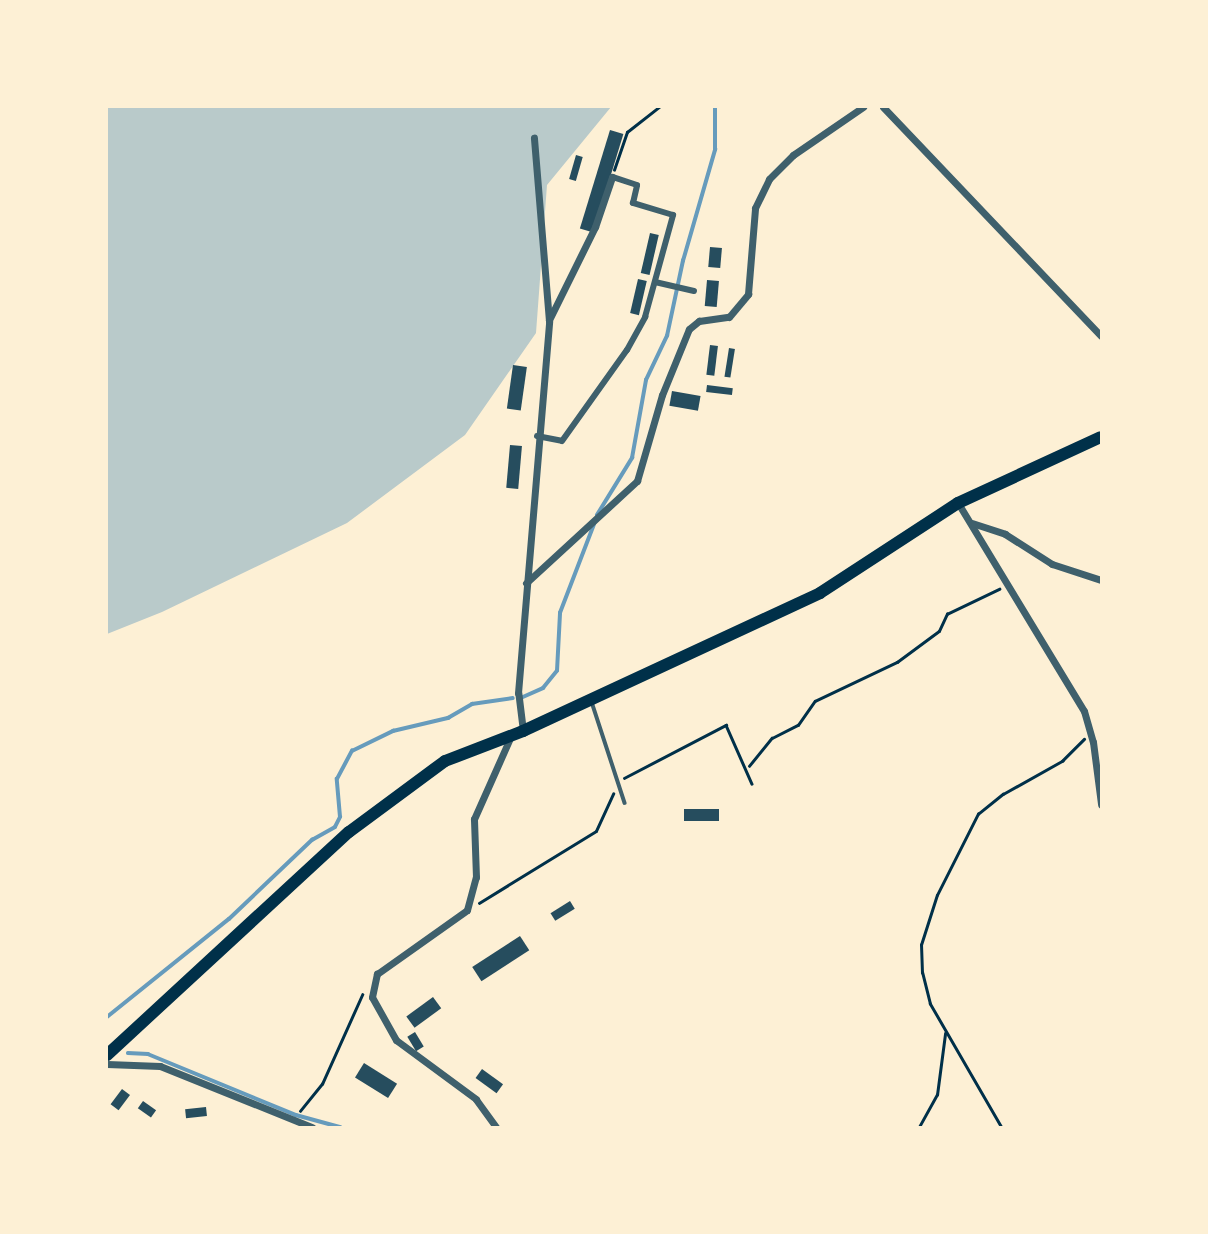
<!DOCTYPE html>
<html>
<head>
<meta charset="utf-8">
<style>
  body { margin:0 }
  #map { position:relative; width:1208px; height:1234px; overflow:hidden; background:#fdf0d5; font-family:"Times New Roman",serif }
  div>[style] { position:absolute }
  .green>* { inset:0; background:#b9caca }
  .stream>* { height:3.5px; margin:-1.75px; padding:0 1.75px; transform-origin:1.75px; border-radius:1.75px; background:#669bbc }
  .building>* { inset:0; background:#264d5e; transform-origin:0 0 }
  .path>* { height:2.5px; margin:-1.25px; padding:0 1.25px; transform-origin:1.25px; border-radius:1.25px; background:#003049 }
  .service>* { height:3.5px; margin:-1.75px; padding:0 1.75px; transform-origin:1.75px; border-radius:1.75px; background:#3f606c }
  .pedestrian>* { height:6px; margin:-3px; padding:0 3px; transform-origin:3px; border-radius:3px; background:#3f606c }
  .minor>* { height:7px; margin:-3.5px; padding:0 3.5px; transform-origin:3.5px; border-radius:3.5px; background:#3f606c }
  .primary>* { height:12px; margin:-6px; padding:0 6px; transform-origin:6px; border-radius:6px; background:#003049 }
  span { translate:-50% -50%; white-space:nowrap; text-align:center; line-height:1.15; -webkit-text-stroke:6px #fdf0d5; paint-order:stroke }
  .frame { position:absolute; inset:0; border:108px solid #fdf0d5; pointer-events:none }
</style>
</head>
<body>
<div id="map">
  <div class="green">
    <i style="clip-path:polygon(107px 107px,611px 107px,547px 185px,536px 333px,465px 435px,347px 523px,162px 612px,107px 634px)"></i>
  </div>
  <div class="stream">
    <i style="left:597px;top:515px;width:67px;rotate:-58.4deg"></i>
    <i style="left:632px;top:458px;width:79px;rotate:-79.8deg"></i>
    <i style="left:646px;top:380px;width:49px;rotate:-64.5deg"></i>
    <i style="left:667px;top:336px;width:77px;rotate:-78deg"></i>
    <i style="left:683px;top:261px;width:116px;rotate:-73.9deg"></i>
    <i style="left:715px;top:150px;width:43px;rotate:-90deg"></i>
    <i style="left:523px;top:697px;width:22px;rotate:-24deg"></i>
    <i style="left:543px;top:688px;width:22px;rotate:-51deg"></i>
    <i style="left:557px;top:671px;width:58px;rotate:-87deg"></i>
    <i style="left:560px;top:613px;width:97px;rotate:-69deg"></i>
    <i style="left:107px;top:1017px;width:156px;rotate:-38.8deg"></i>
    <i style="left:229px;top:919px;width:115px;rotate:-43.6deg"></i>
    <i style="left:312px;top:840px;width:26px;rotate:-29deg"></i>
    <i style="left:335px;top:827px;width:11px;rotate:-63deg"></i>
    <i style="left:340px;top:817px;width:38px;rotate:-95deg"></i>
    <i style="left:337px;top:779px;width:32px;rotate:-62deg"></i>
    <i style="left:352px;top:751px;width:46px;rotate:-26deg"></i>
    <i style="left:393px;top:731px;width:57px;rotate:-13.3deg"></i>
    <i style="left:448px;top:718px;width:28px;rotate:-30deg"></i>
    <i style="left:472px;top:704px;width:41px;rotate:-8.3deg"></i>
    <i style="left:128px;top:1053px;width:20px;rotate:3deg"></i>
    <i style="left:148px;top:1054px;width:160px;rotate:22.4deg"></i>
    <i style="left:296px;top:1115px;width:46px;rotate:15.3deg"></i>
  </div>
  <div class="building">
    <i style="left:610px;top:130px;width:14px;height:103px;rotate:17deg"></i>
    <i style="left:576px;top:155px;width:7px;height:25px;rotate:16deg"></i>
    <i style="left:650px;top:233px;width:9px;height:41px;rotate:13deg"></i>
    <i style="left:710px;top:247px;width:12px;height:20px;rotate:5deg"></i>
    <i style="left:638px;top:279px;width:9px;height:35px;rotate:13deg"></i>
    <i style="left:707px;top:280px;width:12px;height:26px;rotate:5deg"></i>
    <i style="left:710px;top:345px;width:8px;height:30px;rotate:7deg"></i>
    <i style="left:729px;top:348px;width:6px;height:29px;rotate:9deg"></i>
    <i style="left:513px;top:365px;width:14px;height:44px;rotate:8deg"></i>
    <i style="left:707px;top:385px;width:26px;height:7px;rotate:7deg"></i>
    <i style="left:672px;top:391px;width:29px;height:15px;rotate:10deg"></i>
    <i style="left:510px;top:445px;width:12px;height:43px;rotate:5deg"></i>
    <i style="left:719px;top:809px;width:12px;height:35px;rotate:90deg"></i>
    <i style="left:570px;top:901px;width:9px;height:23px;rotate:58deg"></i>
    <i style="left:520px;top:936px;width:17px;height:57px;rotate:57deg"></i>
    <i style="left:433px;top:997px;width:14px;height:33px;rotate:54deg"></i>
    <i style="left:415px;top:1032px;width:17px;height:9px;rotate:59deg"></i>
    <i style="left:364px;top:1063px;width:39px;height:17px;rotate:32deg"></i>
    <i style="left:482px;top:1069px;width:26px;height:11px;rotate:36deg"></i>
    <i style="left:122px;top:1089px;width:10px;height:19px;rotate:37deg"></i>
    <i style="left:143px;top:1101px;width:16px;height:9px;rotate:35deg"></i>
    <i style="left:206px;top:1107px;width:9px;height:21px;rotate:84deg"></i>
  </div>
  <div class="path">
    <i style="left:614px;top:170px;width:40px;rotate:-71.1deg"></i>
    <i style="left:627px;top:132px;width:41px;rotate:-38deg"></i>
    <i style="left:749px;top:766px;width:36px;rotate:-51deg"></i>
    <i style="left:772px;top:738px;width:29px;rotate:-27deg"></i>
    <i style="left:798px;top:725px;width:29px;rotate:-55deg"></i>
    <i style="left:815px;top:701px;width:91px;rotate:-25.4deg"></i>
    <i style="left:897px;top:662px;width:52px;rotate:-36.4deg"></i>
    <i style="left:939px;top:631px;width:19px;rotate:-65deg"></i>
    <i style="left:947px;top:614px;width:58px;rotate:-25.7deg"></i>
    <i style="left:624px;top:778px;width:115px;rotate:-27.5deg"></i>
    <i style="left:726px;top:725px;width:64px;rotate:66.2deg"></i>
    <i style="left:479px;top:903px;width:137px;rotate:-31.6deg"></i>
    <i style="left:596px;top:831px;width:41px;rotate:-65.3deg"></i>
    <i style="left:300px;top:1111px;width:35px;rotate:-51deg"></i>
    <i style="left:322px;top:1084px;width:98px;rotate:-65.8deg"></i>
    <i style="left:919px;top:1127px;width:37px;rotate:-61deg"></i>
    <i style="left:937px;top:1095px;width:62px;rotate:-82.5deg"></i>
    <i style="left:1001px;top:1127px;width:142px;rotate:-120deg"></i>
    <i style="left:930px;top:1004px;width:32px;rotate:-104deg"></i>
    <i style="left:922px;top:973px;width:28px;rotate:-92deg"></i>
    <i style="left:921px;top:945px;width:52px;rotate:-72.3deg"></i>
    <i style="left:937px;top:895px;width:91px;rotate:-63.2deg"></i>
    <i style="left:978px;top:814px;width:32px;rotate:-39deg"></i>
    <i style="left:1003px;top:794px;width:68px;rotate:-29.2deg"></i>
    <i style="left:1062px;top:761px;width:31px;rotate:-45deg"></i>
  </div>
  <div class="service">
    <i style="left:592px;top:702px;width:106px;rotate:71.9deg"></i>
  </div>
  <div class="pedestrian">
    <i style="left:655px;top:282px;width:40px;rotate:13deg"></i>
    <i style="left:537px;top:436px;width:25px;rotate:11deg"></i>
    <i style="left:562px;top:441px;width:112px;rotate:-54.5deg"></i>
    <i style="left:627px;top:350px;width:38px;rotate:-61deg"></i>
    <i style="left:645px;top:317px;width:106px;rotate:-74.6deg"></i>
    <i style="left:673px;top:215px;width:42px;rotate:-163.3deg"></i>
    <i style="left:633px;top:203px;width:18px;rotate:-77deg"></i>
    <i style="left:637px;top:185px;width:26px;rotate:-162deg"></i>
  </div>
  <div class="minor">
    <i style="left:883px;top:107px;width:316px;rotate:46.4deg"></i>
    <i style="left:549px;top:320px;width:104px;rotate:-63.7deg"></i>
    <i style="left:595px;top:227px;width:53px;rotate:-71.2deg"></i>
    <i style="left:958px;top:503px;width:243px;rotate:58.8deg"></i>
    <i style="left:1084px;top:711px;width:32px;rotate:74deg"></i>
    <i style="left:1093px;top:742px;width:63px;rotate:82.6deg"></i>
    <i style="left:972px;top:523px;width:35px;rotate:18deg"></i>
    <i style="left:1005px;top:534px;width:56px;rotate:32.6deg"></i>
    <i style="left:1052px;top:564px;width:52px;rotate:18.1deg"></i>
    <i style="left:526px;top:583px;width:151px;rotate:-42.6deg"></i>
    <i style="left:637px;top:481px;width:90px;rotate:-73.8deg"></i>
    <i style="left:662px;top:395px;width:71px;rotate:-67.8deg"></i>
    <i style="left:689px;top:329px;width:13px;rotate:-39deg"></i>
    <i style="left:699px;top:321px;width:30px;rotate:-8deg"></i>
    <i style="left:729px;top:317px;width:30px;rotate:-50deg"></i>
    <i style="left:748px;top:294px;width:86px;rotate:-85.3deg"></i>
    <i style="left:755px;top:208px;width:32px;rotate:-64deg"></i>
    <i style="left:769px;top:179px;width:34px;rotate:-45deg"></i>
    <i style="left:793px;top:155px;width:85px;rotate:-34.4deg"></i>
    <i style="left:523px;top:731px;width:38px;rotate:-97deg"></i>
    <i style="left:518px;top:693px;width:373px;rotate:-85.2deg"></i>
    <i style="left:549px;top:321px;width:184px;rotate:-94.7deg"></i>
    <i style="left:107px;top:1064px;width:53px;rotate:2.2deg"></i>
    <i style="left:160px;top:1066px;width:164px;rotate:21.9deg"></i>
    <i style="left:496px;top:1127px;width:34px;rotate:-126deg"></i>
    <i style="left:476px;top:1099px;width:99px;rotate:-143.6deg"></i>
    <i style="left:396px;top:1040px;width:49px;rotate:-119.2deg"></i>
    <i style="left:372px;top:997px;width:24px;rotate:-78deg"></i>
    <i style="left:377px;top:974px;width:110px;rotate:-35.4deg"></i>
    <i style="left:467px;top:910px;width:34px;rotate:-75deg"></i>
    <i style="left:476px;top:877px;width:58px;rotate:-92deg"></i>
    <i style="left:474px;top:819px;width:91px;rotate:-66deg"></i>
  </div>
  <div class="primary">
    <i style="left:107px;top:1055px;width:329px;rotate:-42.7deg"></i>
    <i style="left:349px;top:832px;width:119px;rotate:-36.5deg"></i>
    <i style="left:445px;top:761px;width:84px;rotate:-21deg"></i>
    <i style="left:523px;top:731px;width:327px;rotate:-24.9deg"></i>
    <i style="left:820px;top:593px;width:165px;rotate:-33.1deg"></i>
    <i style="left:958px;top:503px;width:157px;rotate:-24.8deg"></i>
  </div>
  <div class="frame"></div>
</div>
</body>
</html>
